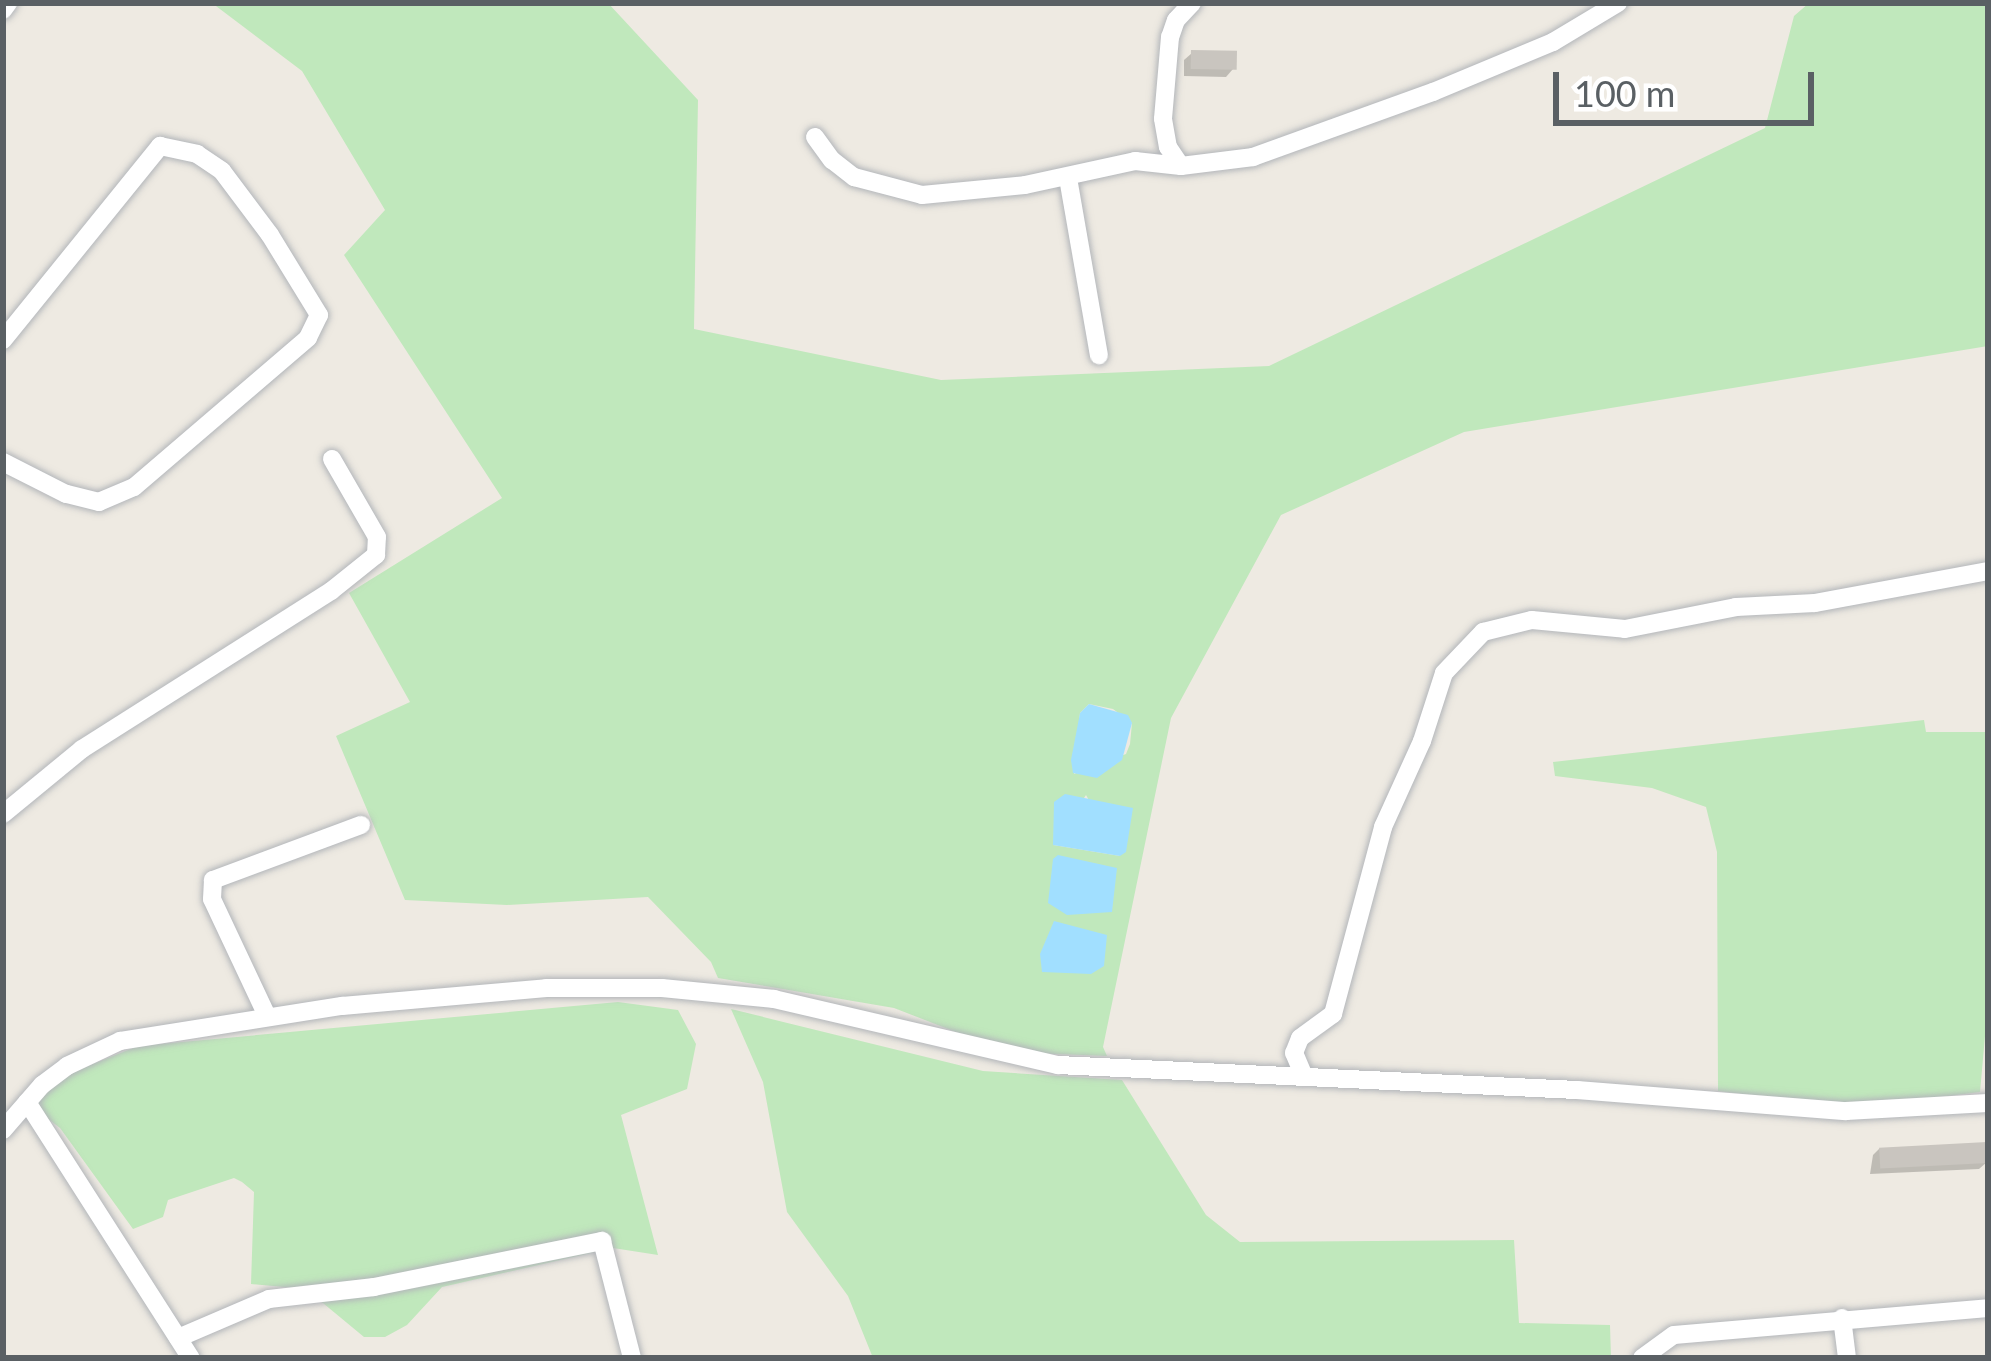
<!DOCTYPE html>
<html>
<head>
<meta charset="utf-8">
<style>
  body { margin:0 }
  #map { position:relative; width:1991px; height:1361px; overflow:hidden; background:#eeeae2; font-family:Lato,sans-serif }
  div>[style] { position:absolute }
  .green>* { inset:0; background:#c0e8bc }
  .water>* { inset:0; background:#a1dfff }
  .shadow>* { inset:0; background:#0003 }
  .building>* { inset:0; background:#c9c5bf; transform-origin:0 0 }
  .roads { filter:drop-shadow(0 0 3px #b3b6ba) drop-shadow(0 0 3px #b3b6ba) }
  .minor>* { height:18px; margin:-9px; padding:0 9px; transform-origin:9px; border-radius:9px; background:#fff }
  span { translate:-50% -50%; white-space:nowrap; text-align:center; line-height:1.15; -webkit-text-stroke:10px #fff; paint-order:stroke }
  .frame { position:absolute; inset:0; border:6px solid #5a6064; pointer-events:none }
  .scale { position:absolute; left:1553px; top:72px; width:261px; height:54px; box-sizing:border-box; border:6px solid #5a6064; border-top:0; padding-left:15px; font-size:36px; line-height:42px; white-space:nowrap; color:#5a6064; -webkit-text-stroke:9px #fff; paint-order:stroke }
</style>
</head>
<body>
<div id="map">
  <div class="green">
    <i style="clip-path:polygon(evenodd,212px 3px,608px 3px,698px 100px,694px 329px,941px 380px,1269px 366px,1765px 128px,1794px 16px,1809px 3px,1988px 3px,1988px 346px,1464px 432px,1281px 515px,1171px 718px,1103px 1047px,1107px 1056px,1029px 1053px,979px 1041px,894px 1008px,718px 978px,711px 962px,648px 897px,507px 905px,405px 900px,336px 736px,410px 702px,349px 593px,502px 498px,344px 255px,385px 210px,302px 71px,212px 3px,1089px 704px,1113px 709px,1132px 723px,1130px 744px,1126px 754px,1074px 774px,1080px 713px,1089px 704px,212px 3px,1086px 795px,1120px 856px,1053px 845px,1086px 795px)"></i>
    <i style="clip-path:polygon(1924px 720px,1926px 732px,1988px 732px,1988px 1003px,1980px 1092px,1908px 1101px,1815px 1103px,1718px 1091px,1717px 852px,1706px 807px,1652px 788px,1555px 776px,1553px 762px)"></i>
    <i style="clip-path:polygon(618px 1002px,678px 1010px,696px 1044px,687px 1089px,621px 1115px,658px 1255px,613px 1248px,442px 1287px,407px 1325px,385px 1337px,364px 1337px,306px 1289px,251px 1284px,254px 1192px,242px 1182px,234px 1178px,168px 1200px,163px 1217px,133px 1229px,60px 1128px,38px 1111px,37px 1100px,68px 1074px,138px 1046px)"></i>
    <i style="clip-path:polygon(731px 1009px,983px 1071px,1122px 1080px,1206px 1215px,1240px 1242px,1514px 1240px,1519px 1323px,1610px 1325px,1611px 1358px,873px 1358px,848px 1296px,787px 1212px,763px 1082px)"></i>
  </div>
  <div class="water">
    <i style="clip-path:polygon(1089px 704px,1128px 715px,1132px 723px,1122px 760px,1097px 778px,1073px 773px,1071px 760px,1080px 713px)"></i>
    <i style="clip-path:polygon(1065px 794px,1133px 808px,1126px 852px,1120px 856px,1053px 845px,1054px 802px)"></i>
    <i style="clip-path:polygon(1058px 855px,1117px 868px,1112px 912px,1067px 915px,1048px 903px,1053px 859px)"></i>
    <i style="clip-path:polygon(1054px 921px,1107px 935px,1104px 966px,1091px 974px,1042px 972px,1040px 954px)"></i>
  </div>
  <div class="shadow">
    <i style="clip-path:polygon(1192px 53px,1233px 69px,1226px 77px,1184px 76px,1184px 60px)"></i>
    <i style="clip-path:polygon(1880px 1148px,1987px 1162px,1979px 1169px,1870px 1174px,1873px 1155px)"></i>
  </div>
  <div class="building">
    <i style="left:1191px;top:50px;width:46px;height:19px;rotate:1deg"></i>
    <i style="left:1987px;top:1142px;width:21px;height:108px;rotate:87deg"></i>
  </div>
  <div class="roads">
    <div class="minor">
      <i style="left:1192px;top:3px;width:23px;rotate:133deg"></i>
      <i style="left:1176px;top:20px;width:18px;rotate:109deg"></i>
      <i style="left:1170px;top:37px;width:82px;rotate:94.9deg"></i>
      <i style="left:1163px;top:119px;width:28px;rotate:80deg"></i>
      <i style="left:1168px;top:147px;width:23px;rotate:56deg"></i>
      <i style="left:1181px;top:166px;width:73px;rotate:-7.1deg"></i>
      <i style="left:1253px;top:157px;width:191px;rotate:-19.9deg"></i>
      <i style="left:1433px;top:92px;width:130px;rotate:-22.6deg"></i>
      <i style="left:1553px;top:42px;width:76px;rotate:-31deg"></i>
      <i style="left:3px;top:10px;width:9px;rotate:-54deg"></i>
      <i style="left:815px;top:137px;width:29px;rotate:54deg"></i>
      <i style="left:832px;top:160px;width:28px;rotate:38deg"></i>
      <i style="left:854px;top:177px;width:70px;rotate:14.8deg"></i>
      <i style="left:922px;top:195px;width:103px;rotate:-5.5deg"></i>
      <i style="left:1025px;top:185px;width:113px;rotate:-12.3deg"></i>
      <i style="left:1135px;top:161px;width:46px;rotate:6.2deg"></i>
      <i style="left:1068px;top:178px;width:180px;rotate:80.1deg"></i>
      <i style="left:3px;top:340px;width:250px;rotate:-51deg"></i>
      <i style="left:160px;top:146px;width:38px;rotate:12deg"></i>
      <i style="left:197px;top:154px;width:30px;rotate:34deg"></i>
      <i style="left:222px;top:171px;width:80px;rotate:53.1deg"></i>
      <i style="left:270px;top:235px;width:94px;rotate:58.5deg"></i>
      <i style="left:319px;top:315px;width:25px;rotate:116deg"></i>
      <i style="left:308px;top:338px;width:229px;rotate:139.4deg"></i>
      <i style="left:134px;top:487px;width:38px;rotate:157deg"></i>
      <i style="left:99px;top:502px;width:34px;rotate:-166deg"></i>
      <i style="left:66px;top:494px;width:71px;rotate:-153.1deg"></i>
      <i style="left:3px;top:814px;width:102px;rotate:-39.4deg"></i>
      <i style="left:82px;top:749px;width:295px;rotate:-32.4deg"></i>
      <i style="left:331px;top:591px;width:58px;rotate:-38.7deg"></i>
      <i style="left:376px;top:555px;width:18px;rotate:-87deg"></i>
      <i style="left:377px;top:537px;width:90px;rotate:-120deg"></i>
      <i style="left:267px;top:1016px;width:129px;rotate:-115.2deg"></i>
      <i style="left:212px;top:899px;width:19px;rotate:-87deg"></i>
      <i style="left:213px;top:880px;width:158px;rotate:-20.4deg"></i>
      <i style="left:1303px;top:1074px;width:23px;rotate:-113deg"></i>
      <i style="left:1294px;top:1053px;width:16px;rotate:-68deg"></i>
      <i style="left:1300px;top:1038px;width:41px;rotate:-36deg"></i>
      <i style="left:1333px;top:1014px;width:194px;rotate:-75deg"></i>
      <i style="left:1383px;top:827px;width:94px;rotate:-65.6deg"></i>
      <i style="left:1422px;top:741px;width:71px;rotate:-72.1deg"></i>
      <i style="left:1444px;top:673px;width:57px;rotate:-46.4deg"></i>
      <i style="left:1483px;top:632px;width:50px;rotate:-13.8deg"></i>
      <i style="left:1532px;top:620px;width:93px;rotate:5.5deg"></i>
      <i style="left:1625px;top:629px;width:113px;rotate:-11.2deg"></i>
      <i style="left:1736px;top:607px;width:79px;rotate:-2.9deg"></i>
      <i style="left:1815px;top:603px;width:176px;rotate:-10.5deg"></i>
      <i style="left:27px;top:1102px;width:304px;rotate:57.4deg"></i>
      <i style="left:3px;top:1130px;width:60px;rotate:-49.1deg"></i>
      <i style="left:42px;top:1085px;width:31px;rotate:-37deg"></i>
      <i style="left:67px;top:1066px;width:59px;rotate:-25.3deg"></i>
      <i style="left:120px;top:1041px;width:225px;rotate:-9deg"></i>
      <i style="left:342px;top:1006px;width:205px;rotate:-5deg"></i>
      <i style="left:546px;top:988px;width:116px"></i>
      <i style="left:662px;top:988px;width:113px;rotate:5.6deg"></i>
      <i style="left:774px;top:999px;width:292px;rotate:13.1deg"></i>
      <i style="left:1058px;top:1065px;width:520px;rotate:2.76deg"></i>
      <i style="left:1577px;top:1090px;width:270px;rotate:4.5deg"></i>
      <i style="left:1846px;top:1111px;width:142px;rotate:-3.2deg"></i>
      <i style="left:1842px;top:1318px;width:40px;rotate:82.9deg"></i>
      <i style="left:178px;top:1338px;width:99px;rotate:-23.2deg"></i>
      <i style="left:269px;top:1299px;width:106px;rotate:-6.5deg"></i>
      <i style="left:374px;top:1287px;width:233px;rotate:-11.4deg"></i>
      <i style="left:602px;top:1241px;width:121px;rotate:75.6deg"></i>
      <i style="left:1642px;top:1358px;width:39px;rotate:-36deg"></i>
      <i style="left:1674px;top:1335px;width:315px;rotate:-4.9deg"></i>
    </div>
  </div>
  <div class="frame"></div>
  <div class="scale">100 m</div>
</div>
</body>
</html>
